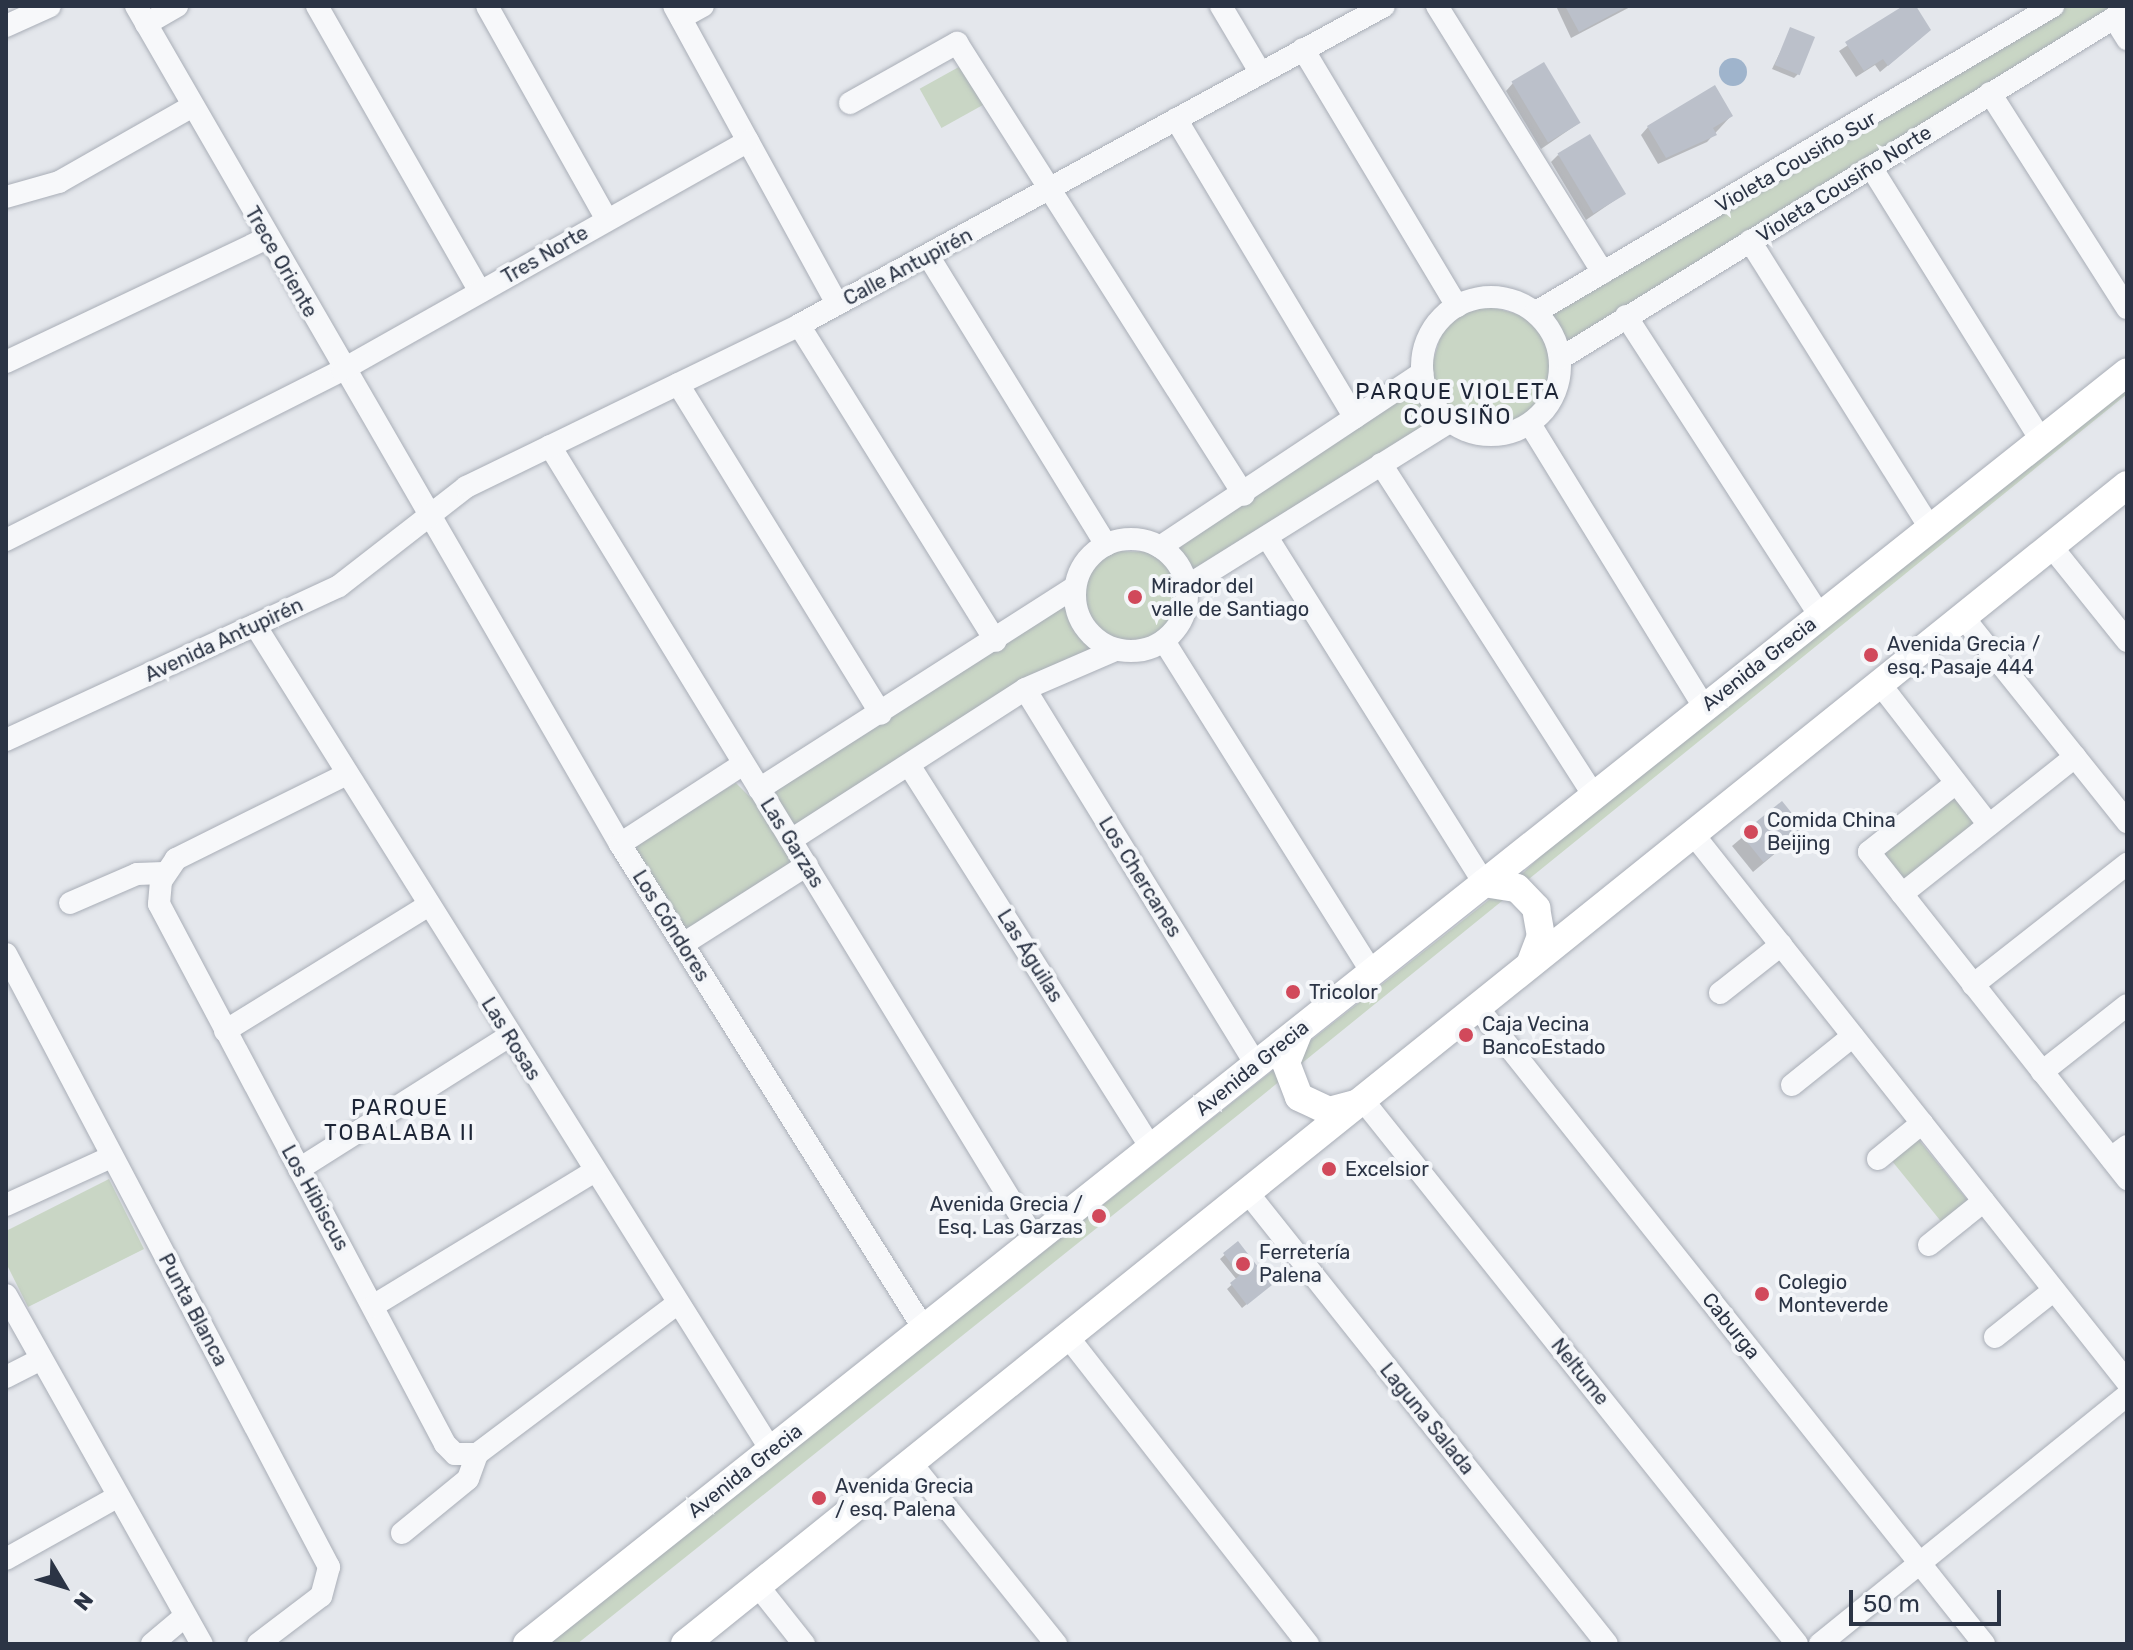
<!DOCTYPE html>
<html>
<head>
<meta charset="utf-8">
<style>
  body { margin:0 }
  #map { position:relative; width:2133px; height:1650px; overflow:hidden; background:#e4e7ec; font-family:Rubik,sans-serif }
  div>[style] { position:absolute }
  .green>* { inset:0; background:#c9d6c5; transform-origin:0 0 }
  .water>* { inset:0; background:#9fb4cc }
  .round { border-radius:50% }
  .shadow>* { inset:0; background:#0003 }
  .building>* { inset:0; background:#bbc0ca; transform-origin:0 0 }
  .roads { filter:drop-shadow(0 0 2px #a9aeb7) drop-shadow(0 0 2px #a9aeb7) }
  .minor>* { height:22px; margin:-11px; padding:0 11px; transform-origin:11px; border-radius:11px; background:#f7f8fa }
  .minor>.ring { margin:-11px; padding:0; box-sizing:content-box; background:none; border:22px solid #f7f8fa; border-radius:50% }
  .major>* { height:28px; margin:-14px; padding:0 14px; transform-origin:14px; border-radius:14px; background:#fff }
  .dots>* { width:22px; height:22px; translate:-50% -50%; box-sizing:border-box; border:4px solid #f4f6f9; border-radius:50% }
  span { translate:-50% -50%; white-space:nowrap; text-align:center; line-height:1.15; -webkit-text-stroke:8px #f4f6f9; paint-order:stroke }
  .street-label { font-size:20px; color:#2b3445 }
  .poi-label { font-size:20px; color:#2b3445 }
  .left { translate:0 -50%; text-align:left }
  .right { translate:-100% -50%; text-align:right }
  .neighbourhood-label { font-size:22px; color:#1d2536; letter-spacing:2px }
  .frame { position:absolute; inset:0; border:8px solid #2b3445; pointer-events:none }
  .north { position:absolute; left:24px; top:1546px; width:80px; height:80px; -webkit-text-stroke:6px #f4f6f9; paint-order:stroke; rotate:128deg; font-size:22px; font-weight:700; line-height:32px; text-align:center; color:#2b3445 }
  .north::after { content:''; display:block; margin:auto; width:28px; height:36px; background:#2b3445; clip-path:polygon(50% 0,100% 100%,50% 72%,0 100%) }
  .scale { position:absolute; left:1849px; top:1590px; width:152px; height:36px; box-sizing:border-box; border:4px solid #2b3445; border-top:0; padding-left:10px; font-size:24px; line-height:28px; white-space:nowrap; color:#2b3445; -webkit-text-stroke:6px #f4f6f9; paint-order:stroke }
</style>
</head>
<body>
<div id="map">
  <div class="green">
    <i style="clip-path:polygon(2059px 6px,2125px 6px,1553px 358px,1548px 390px,1528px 416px,1504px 427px,1454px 416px,1181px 587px,1177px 614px,1160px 636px,1117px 644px,782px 839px,794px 864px,685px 938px,627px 847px,736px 783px,751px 798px,1082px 589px,1086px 573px,1109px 551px,1157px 552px,1430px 372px,1443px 328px,1461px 313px,1484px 305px,1531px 318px)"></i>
    <i style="left:966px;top:63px;width:45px;height:53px;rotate:61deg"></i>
    <i style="clip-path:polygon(2127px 379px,2127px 394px,1243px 1111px,577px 1644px,547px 1644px,1523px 873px,1610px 791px)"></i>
    <i style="left:1954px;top:790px;width:43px;height:99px;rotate:52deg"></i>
    <i style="left:1914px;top:1134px;width:85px;height:34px;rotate:51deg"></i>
    <i style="clip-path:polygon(109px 1179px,144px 1249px,28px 1307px,6px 1263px,6px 1231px)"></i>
  </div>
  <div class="water">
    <i class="round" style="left:1719px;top:58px;width:28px;height:28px"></i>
  </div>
  <div class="shadow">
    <i style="clip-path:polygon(1556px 6px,1632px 6px,1571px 38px)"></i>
    <i style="clip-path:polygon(1907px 6px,1914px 6px,1921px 38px,1880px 72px,1875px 65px,1856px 77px,1839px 51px)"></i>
    <i style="clip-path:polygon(1791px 30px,1799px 73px,1794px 78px,1772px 69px)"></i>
    <i style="clip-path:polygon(1513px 83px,1579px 123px,1541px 149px,1506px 91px)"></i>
    <i style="clip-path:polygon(1731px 116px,1707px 142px,1658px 164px,1641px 135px,1648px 127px)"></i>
    <i style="clip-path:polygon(1558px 155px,1624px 194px,1586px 220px,1551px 162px)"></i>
    <i style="clip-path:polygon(1782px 804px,1792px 839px,1753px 872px,1732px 846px)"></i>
    <i style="clip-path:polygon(1237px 1244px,1265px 1289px,1242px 1308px,1227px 1289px,1237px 1280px,1220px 1259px)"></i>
  </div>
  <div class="building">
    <i style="clip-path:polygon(1565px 6px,1628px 6px,1579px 32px)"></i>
    <i style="clip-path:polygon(1903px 6px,1916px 6px,1931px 30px,1888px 66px,1883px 59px,1864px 71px,1845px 42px)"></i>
    <i style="left:1790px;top:27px;width:27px;height:41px;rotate:22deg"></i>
    <i style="left:1544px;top:62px;width:71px;height:38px;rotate:59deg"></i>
    <i style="clip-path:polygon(1715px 85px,1733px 116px,1713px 128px,1717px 135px,1666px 158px,1647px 126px)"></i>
    <i style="left:1590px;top:134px;width:70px;height:38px;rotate:59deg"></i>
    <i style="left:1782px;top:801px;width:36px;height:53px;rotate:51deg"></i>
    <i style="clip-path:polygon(1238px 1241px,1272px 1285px,1247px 1305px,1230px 1283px,1240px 1275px,1223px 1253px)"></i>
  </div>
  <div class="roads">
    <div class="minor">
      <i style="left:136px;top:6px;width:968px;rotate:59.99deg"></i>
      <i style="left:620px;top:844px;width:572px;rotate:57.92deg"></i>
      <i style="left:317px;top:6px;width:329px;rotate:60.3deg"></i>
      <i style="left:487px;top:6px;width:245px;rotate:60.7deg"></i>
      <i style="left:674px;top:6px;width:340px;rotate:61.3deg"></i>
      <i style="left:1221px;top:6px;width:77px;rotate:59.4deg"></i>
      <i style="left:1437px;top:6px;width:314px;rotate:58.1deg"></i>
      <i style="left:681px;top:18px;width:25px;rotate:-29deg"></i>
      <i style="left:2114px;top:18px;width:25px;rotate:58deg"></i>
      <i style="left:146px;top:24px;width:36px;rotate:-30deg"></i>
      <i style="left:6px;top:26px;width:48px;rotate:-24.4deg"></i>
      <i style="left:1303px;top:49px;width:300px;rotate:59.1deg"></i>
      <i style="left:1990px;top:93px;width:255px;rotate:57.5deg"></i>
      <i style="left:850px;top:103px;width:123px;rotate:-29.3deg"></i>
      <i style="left:957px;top:43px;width:535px;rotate:57.59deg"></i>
      <i style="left:1176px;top:119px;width:348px;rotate:59.1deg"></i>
      <i style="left:1871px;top:167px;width:322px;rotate:58.1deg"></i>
      <i style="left:6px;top:197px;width:55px;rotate:-15.8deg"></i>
      <i style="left:59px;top:182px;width:154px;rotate:-29.6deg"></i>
      <i style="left:1750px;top:241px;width:339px;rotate:57.9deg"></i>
      <i style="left:929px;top:257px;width:338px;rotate:58.4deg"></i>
      <i class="ring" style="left:1422px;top:297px;width:116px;height:116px"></i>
      <i style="left:1536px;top:312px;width:601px;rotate:-30.62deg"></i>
      <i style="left:1626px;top:316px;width:357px;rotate:57.1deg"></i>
      <i style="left:799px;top:325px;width:372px;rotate:58.1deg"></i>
      <i style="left:1561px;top:358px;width:664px;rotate:-31.58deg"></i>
      <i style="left:6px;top:362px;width:289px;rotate:-25.4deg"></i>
      <i style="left:678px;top:384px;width:387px;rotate:58.4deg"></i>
      <i style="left:1530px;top:424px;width:334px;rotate:58.4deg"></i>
      <i style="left:550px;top:446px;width:930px;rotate:58.58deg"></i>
      <i style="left:1381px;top:464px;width:394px;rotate:57.3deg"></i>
      <i style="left:1267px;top:537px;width:408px;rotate:57.9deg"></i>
      <i class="ring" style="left:1075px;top:539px;width:90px;height:90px"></i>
      <i style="left:6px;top:540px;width:377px;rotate:-26.8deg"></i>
      <i style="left:342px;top:370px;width:466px;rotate:-29.4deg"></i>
      <i style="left:2051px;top:546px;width:122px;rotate:51.3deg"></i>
      <i style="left:1160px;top:547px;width:315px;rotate:-33.6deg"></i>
      <i style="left:1187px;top:586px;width:309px;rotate:-32deg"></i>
      <i style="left:1963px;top:617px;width:263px;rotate:51.3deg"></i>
      <i style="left:255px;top:625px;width:973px;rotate:57.98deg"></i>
      <i style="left:1164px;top:641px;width:391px;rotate:57.9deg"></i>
      <i style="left:1880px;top:684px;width:178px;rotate:52.3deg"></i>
      <i style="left:1025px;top:689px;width:441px;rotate:58.4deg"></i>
      <i style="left:6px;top:740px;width:367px;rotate:-24.8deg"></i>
      <i style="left:339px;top:586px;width:161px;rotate:-37.9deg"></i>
      <i style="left:466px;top:487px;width:370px;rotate:-25.9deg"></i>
      <i style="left:799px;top:325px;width:666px;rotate:-28.6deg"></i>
      <i style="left:909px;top:765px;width:453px;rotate:57.7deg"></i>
      <i style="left:345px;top:775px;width:189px;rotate:153.6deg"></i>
      <i style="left:176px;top:859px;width:27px;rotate:124deg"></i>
      <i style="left:161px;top:881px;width:23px;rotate:95deg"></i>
      <i style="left:159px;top:904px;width:611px;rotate:62.09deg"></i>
      <i style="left:445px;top:1444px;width:14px;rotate:45deg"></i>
      <i style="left:455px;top:1454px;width:22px"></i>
      <i style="left:477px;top:1454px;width:251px;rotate:-36.9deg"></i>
      <i style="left:1956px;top:783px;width:111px;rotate:141.6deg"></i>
      <i style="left:1869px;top:852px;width:417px;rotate:51.7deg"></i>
      <i style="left:759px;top:789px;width:375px;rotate:-32.6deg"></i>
      <i style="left:1693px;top:834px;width:699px;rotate:51.62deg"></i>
      <i style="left:791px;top:840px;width:278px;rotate:-32.8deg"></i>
      <i style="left:1025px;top:689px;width:98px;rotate:-23.4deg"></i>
      <i style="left:620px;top:844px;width:147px;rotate:-33deg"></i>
      <i style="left:1902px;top:894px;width:221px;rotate:-38.4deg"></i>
      <i style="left:70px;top:903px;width:73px;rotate:-23.4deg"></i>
      <i style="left:137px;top:874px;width:27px;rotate:-2deg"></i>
      <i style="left:683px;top:944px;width:147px;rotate:-32.5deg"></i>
      <i style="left:6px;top:954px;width:693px;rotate:62.21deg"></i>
      <i style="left:329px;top:1567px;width:30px;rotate:105deg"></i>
      <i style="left:321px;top:1596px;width:79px;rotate:142.7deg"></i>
      <i style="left:1973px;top:985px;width:196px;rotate:-38.2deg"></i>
      <i style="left:1720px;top:993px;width:78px;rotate:-38.2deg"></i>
      <i style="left:1478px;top:1008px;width:813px;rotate:51.49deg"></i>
      <i style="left:225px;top:1031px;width:238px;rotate:-31.7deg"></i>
      <i style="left:2042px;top:1072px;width:108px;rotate:-38.2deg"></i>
      <i style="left:1792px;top:1085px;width:78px;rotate:-38.8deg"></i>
      <i style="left:1362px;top:1099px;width:697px;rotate:51.4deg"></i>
      <i style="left:2111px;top:1158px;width:20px;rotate:-37deg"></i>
      <i style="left:1878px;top:1159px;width:57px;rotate:-39.3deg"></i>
      <i style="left:299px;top:1169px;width:249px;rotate:-32.3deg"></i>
      <i style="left:1248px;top:1193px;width:576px;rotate:51.48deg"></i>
      <i style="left:6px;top:1205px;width:115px;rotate:-24.6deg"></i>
      <i style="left:1929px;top:1245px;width:70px;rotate:-38.7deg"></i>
      <i style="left:6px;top:1295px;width:400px;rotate:60.7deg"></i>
      <i style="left:373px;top:1306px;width:260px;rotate:-31.3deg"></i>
      <i style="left:1068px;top:1337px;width:390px;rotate:52deg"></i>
      <i style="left:1995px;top:1337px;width:75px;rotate:-38.5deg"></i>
      <i style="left:6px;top:1377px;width:38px;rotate:-27deg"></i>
      <i style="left:911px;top:1463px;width:232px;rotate:51.3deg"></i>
      <i style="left:402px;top:1533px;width:85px;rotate:-39.3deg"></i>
      <i style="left:468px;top:1479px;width:27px;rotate:-70deg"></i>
      <i style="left:6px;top:1559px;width:125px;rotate:-29.2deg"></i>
      <i style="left:758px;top:1586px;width:74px;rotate:51.6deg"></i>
      <i style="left:152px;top:1644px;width:42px;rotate:-40.2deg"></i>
      <i style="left:1820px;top:1644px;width:395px;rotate:-39deg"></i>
    </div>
    <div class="major">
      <i style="left:1484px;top:883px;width:33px;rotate:9deg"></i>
      <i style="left:1517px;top:888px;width:28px;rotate:46deg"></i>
      <i style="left:1536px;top:908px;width:28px;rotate:80deg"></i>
      <i style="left:1541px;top:936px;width:30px;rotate:111deg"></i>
      <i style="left:1298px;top:1033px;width:32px;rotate:112deg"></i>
      <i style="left:1286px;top:1063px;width:36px;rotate:69deg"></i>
      <i style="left:1299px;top:1097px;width:33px;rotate:25deg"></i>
      <i style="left:1329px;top:1111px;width:30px;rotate:-15deg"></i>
      <i style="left:527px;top:1644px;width:2044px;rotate:-38.48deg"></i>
      <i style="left:685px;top:1644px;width:1850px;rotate:-38.79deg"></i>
    </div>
  </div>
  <div class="dots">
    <i style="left:1135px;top:597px;background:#d1495b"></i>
    <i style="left:1871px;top:655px;background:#d1495b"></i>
    <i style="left:1751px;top:832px;background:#d1495b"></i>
    <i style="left:1293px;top:992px;background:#d1495b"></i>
    <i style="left:1466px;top:1035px;background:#d1495b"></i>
    <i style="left:1329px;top:1169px;background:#d1495b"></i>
    <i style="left:1099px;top:1216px;background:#d1495b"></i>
    <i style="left:1243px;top:1264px;background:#d1495b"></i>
    <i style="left:1762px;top:1294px;background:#d1495b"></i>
    <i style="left:819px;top:1498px;background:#d1495b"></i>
  </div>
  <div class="street-label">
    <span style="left:1796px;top:162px;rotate:-30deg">Violeta Cousiño Sur</span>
    <span style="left:1844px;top:184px;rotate:-32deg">Violeta Cousiño Norte</span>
    <span style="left:545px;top:255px;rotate:-30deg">Tres Norte</span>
    <span style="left:281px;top:262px;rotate:60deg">Trece Oriente</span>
    <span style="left:908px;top:267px;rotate:-28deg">Calle Antupirén</span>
    <span style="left:224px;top:640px;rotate:-25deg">Avenida Antupirén</span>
    <span style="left:1759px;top:664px;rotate:-38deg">Avenida Grecia</span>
    <span style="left:792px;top:843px;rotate:58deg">Las Garzas</span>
    <span style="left:1140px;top:877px;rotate:58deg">Los Chercanes</span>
    <span style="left:671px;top:926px;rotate:58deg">Los Cóndores</span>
    <span style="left:1030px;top:956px;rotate:58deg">Las Águilas</span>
    <span style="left:511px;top:1039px;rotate:58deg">Las Rosas</span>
    <span style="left:1252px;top:1068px;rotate:-39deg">Avenida Grecia</span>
    <span style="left:315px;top:1198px;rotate:61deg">Los Hibiscus</span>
    <span style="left:193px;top:1310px;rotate:62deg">Punta Blanca</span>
    <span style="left:1731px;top:1326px;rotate:51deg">Caburga</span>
    <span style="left:1580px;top:1372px;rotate:51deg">Neltume</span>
    <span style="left:1427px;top:1419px;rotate:51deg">Laguna Salada</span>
    <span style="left:745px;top:1471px;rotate:-38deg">Avenida Grecia</span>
  </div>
  <div class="poi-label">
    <span class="left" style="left:1151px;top:598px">Mirador del<br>valle de Santiago</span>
    <span class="left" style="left:1887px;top:656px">Avenida Grecia /<br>esq. Pasaje 444</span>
    <span class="left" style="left:1767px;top:832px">Comida China<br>Beijing</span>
    <span class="left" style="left:1309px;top:992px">Tricolor</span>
    <span class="left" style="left:1482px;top:1036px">Caja Vecina<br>BancoEstado</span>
    <span class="left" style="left:1345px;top:1169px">Excelsior</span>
    <span class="right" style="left:1083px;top:1216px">Avenida Grecia /<br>Esq. Las Garzas</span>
    <span class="left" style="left:1259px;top:1264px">Ferretería<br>Palena</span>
    <span class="left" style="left:1778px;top:1294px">Colegio<br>Monteverde</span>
    <span class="left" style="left:835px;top:1498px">Avenida Grecia<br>/ esq. Palena</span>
  </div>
  <div class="neighbourhood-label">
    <span style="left:1458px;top:404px">PARQUE VIOLETA<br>COUSIÑO</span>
    <span style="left:400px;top:1120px">PARQUE<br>TOBALABA II</span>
  </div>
  <div class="frame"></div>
  <div class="north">N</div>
  <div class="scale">50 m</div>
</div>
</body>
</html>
